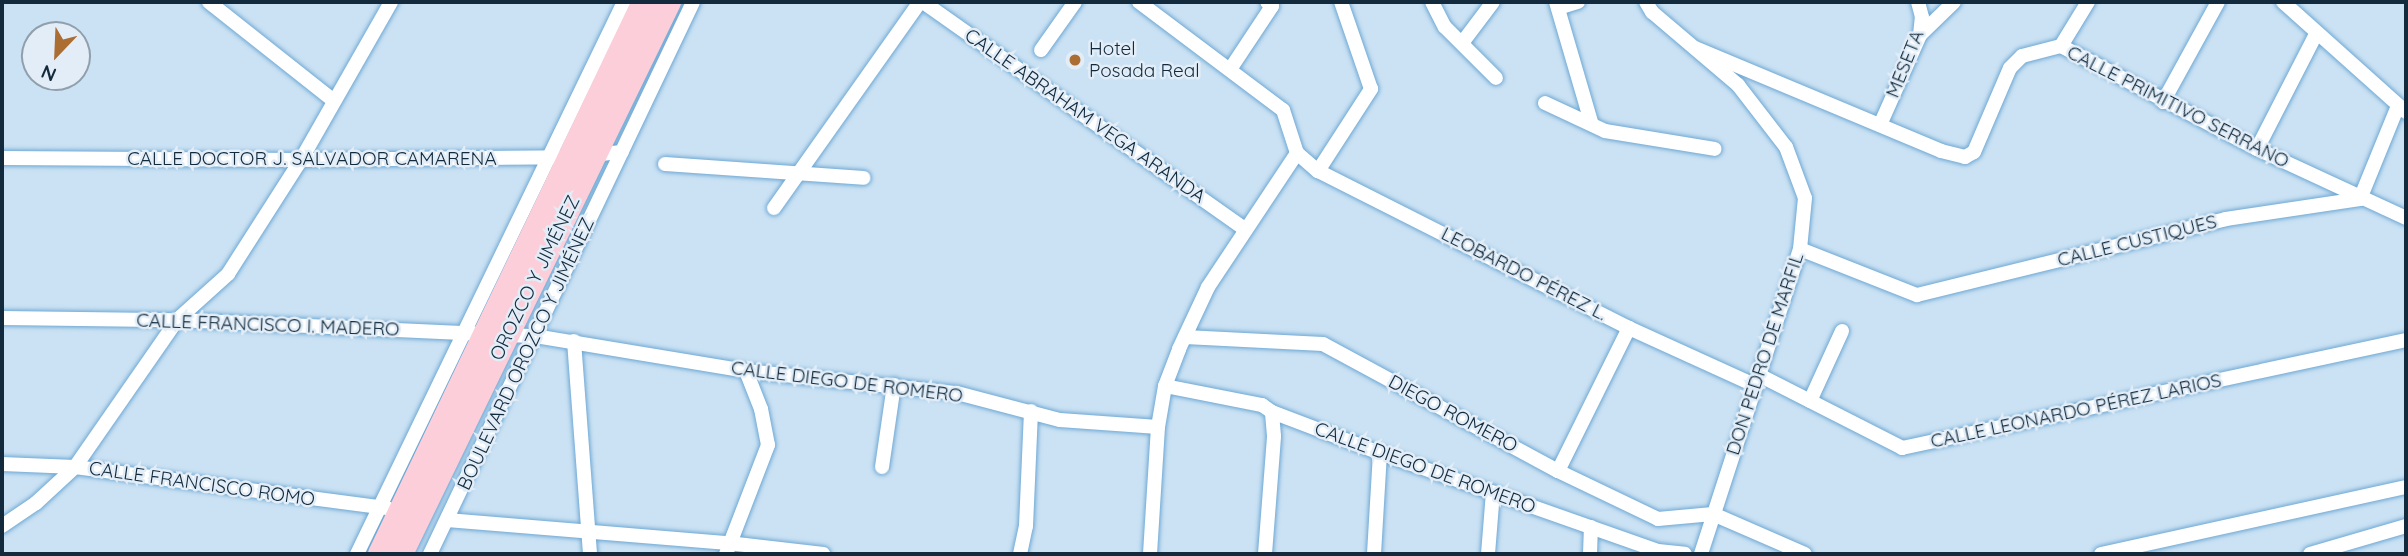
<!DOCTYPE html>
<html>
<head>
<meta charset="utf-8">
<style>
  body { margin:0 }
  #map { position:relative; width:2408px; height:556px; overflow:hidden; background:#cbe2f4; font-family:Quicksand,sans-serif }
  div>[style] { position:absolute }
  .roads { filter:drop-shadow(0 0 2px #6ea8d4) drop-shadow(0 0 2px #6ea8d4) }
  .minor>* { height:14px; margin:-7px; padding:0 7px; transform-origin:7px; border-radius:7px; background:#fff }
  .trunk>* { height:24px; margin:-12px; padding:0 12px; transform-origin:12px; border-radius:12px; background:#fbceda }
  .dots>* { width:19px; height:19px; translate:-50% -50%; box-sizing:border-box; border:4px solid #e2edf7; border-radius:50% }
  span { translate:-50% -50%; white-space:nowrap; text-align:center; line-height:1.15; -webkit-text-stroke:5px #e2edf7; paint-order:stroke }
  .poi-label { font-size:19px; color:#122a3c }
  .left { translate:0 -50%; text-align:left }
  .street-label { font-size:19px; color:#122a3c }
  .frame { position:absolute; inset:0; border:4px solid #122a3c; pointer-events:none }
  .north { position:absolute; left:21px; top:21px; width:70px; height:70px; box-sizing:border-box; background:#e2edf7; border:2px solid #8f9fac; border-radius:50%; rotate:203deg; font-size:19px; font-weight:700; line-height:28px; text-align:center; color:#122a3c }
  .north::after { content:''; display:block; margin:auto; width:24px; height:32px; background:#ab6d32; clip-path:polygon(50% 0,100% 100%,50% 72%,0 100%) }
</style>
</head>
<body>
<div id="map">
  <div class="roads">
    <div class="minor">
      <i style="left:209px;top:2px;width:159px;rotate:38.4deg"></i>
      <i style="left:923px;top:2px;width:395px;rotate:35.2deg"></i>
      <i style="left:1139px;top:2px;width:180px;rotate:36.9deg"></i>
      <i style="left:1283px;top:110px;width:45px;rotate:72deg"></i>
      <i style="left:1432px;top:2px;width:28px;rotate:63deg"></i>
      <i style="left:1445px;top:27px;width:72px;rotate:45deg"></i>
      <i style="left:1556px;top:2px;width:125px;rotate:73.7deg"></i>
      <i style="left:1646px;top:2px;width:12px;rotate:59deg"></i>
      <i style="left:1652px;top:12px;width:113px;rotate:40.3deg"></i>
      <i style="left:1738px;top:85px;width:78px;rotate:52.3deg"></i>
      <i style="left:1786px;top:147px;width:54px;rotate:69.6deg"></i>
      <i style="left:1805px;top:198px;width:51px;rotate:95.6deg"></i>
      <i style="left:1800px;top:249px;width:321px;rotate:108deg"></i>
      <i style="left:2283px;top:2px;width:165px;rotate:41.8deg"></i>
      <i style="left:1558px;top:8px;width:21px;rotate:-17deg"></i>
      <i style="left:1920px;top:35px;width:47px;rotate:-44.1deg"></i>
      <i style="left:1462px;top:43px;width:51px;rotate:-52.9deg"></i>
      <i style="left:2061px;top:46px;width:52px;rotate:-58.5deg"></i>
      <i style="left:1695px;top:48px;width:267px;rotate:22.7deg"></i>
      <i style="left:1941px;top:151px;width:25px;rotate:14deg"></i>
      <i style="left:1965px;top:157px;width:10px;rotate:-29deg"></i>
      <i style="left:1974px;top:152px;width:91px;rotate:-66.8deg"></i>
      <i style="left:2010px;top:68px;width:17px;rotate:-45deg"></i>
      <i style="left:2022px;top:56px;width:40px;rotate:-14.4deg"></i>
      <i style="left:2061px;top:46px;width:221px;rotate:27.7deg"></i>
      <i style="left:2257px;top:149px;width:164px;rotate:24.8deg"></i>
      <i style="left:1041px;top:50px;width:59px;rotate:-54.7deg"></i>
      <i style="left:1231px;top:68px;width:74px;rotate:-56.5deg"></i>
      <i style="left:1272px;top:6px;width:6px;rotate:-141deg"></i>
      <i style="left:2163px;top:102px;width:114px;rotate:-61.2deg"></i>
      <i style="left:1545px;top:103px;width:66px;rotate:25deg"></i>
      <i style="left:1605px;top:131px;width:111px;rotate:9.3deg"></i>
      <i style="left:1880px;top:125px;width:98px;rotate:-66deg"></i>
      <i style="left:1920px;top:35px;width:18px;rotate:-84deg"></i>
      <i style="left:1922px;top:17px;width:16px;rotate:-105deg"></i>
      <i style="left:2257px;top:149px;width:129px;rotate:-62.8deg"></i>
      <i style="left:1297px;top:153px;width:28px;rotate:41deg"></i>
      <i style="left:1318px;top:171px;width:348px;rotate:26.8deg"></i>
      <i style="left:1629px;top:328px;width:140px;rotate:24.5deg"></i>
      <i style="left:592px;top:155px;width:30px;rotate:-6deg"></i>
      <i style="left:2px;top:158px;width:299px;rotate:0.4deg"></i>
      <i style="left:301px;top:160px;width:271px;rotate:-0.6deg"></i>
      <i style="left:665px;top:164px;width:199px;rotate:4deg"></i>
      <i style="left:1318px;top:171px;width:98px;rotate:-57.1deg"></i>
      <i style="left:1371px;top:89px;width:92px;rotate:-109deg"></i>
      <i style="left:2360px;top:199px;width:100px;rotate:-67.8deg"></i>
      <i style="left:774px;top:208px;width:252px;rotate:-54.7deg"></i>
      <i style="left:1800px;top:249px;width:126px;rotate:21.5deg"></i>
      <i style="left:1917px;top:295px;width:318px;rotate:-13.8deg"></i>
      <i style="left:2226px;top:219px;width:135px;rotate:-8.5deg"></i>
      <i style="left:2px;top:318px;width:175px;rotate:0.7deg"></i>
      <i style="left:177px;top:320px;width:358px;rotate:2.6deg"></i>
      <i style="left:535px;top:336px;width:214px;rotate:9.4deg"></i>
      <i style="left:746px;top:371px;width:212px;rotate:6deg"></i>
      <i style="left:957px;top:393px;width:106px;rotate:14.7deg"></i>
      <i style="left:1060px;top:420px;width:98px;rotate:4.1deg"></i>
      <i style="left:1185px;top:337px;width:138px;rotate:2.9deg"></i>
      <i style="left:1323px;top:344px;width:267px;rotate:28.4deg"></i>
      <i style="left:1558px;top:471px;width:111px;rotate:25.6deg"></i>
      <i style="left:1658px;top:519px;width:55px;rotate:-5.2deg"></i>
      <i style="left:1713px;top:514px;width:100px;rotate:23.5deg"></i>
      <i style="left:574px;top:341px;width:214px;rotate:85.7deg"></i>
      <i style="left:1759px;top:375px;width:161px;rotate:27deg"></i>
      <i style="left:1902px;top:448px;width:515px;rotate:-12.09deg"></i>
      <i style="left:1165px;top:386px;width:99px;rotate:11.1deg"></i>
      <i style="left:1262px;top:405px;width:12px;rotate:35deg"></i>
      <i style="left:1272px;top:412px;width:116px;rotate:20.8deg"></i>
      <i style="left:1380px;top:453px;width:295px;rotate:19.4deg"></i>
      <i style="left:1658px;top:551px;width:27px;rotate:6deg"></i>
      <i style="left:1810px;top:401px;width:77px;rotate:-65.4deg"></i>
      <i style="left:2px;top:464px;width:73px;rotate:2.4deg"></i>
      <i style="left:75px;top:467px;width:315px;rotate:7.5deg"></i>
      <i style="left:882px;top:467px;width:83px;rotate:-81.7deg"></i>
      <i style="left:1558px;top:471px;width:160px;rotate:-63.6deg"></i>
      <i style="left:447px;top:520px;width:282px;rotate:4.7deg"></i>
      <i style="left:728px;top:543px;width:96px;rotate:6.6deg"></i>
      <i style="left:2px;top:526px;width:41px;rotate:-34.1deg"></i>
      <i style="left:36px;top:503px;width:53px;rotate:-42.7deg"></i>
      <i style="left:75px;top:467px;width:179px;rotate:-55.2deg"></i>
      <i style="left:177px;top:320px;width:69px;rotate:-42deg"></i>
      <i style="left:228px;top:274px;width:135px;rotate:-57.4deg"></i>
      <i style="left:301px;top:160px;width:182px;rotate:-60.3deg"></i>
      <i style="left:357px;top:554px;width:613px;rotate:-64.19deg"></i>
      <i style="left:430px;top:554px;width:611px;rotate:-64.52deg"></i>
      <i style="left:726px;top:554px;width:117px;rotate:-68.9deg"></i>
      <i style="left:768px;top:445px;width:37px;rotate:-101deg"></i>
      <i style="left:761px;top:409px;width:41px;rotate:-111.5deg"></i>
      <i style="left:1020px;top:554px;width:29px;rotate:-78deg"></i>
      <i style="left:1026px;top:526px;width:115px;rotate:-87.5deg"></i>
      <i style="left:1150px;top:554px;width:127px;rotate:-86.4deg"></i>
      <i style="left:1158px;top:427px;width:42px;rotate:-80.3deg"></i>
      <i style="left:1165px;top:386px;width:40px;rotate:-69deg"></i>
      <i style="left:1179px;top:349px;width:68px;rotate:-64.9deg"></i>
      <i style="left:1208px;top:287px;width:161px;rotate:-56.4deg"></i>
      <i style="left:1265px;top:554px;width:118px;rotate:-85.6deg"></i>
      <i style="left:1274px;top:436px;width:24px;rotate:-95deg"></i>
      <i style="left:1374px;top:554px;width:101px;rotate:-86.6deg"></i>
      <i style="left:1488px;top:554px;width:62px;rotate:-85.4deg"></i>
      <i style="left:1590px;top:554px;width:27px;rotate:-88deg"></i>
      <i style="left:2101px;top:554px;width:312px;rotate:-12.4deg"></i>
      <i style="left:2310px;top:554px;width:100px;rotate:-16.3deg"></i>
    </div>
    <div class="trunk">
      <i style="left:380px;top:554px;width:612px;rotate:-64.44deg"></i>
      <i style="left:401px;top:554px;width:614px;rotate:-64.1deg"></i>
    </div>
  </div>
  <div class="dots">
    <i style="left:1075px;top:60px;background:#ab6d32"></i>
  </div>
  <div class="poi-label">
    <span class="left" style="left:1089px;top:60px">Hotel<br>Posada Real</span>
  </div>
  <div class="street-label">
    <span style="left:1905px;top:64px;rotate:-68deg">MESETA</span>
    <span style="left:2178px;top:107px;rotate:27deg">CALLE PRIMITIVO SERRANO</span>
    <span style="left:1085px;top:116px;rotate:35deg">CALLE ABRAHAM VEGA ARANDA</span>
    <span style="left:312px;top:159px">CALLE DOCTOR J. SALVADOR CAMARENA</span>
    <span style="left:2137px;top:241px;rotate:-14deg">CALLE CUSTIQUES</span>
    <span style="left:1524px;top:274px;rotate:27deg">LEOBARDO PÉREZ L.</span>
    <span style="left:535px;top:278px;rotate:-64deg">OROZCO Y JIMÉNEZ</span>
    <span style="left:268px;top:325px;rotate:2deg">CALLE FRANCISCO I. MADERO</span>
    <span style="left:526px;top:354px;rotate:-65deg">BOULEVARD OROZCO Y JIMÉNEZ</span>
    <span style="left:1765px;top:354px;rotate:-72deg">DON PEDRO DE MARFIL</span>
    <span style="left:847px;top:382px;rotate:7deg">CALLE DIEGO DE ROMERO</span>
    <span style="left:2076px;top:411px;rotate:-12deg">CALLE LEONARDO PÉREZ LARIOS</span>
    <span style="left:1453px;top:414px;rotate:28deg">DIEGO ROMERO</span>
    <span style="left:1425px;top:468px;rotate:20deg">CALLE DIEGO DE ROMERO</span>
    <span style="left:202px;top:484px;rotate:8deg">CALLE FRANCISCO ROMO</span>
  </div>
  <div class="frame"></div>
  <div class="north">N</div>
</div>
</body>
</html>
